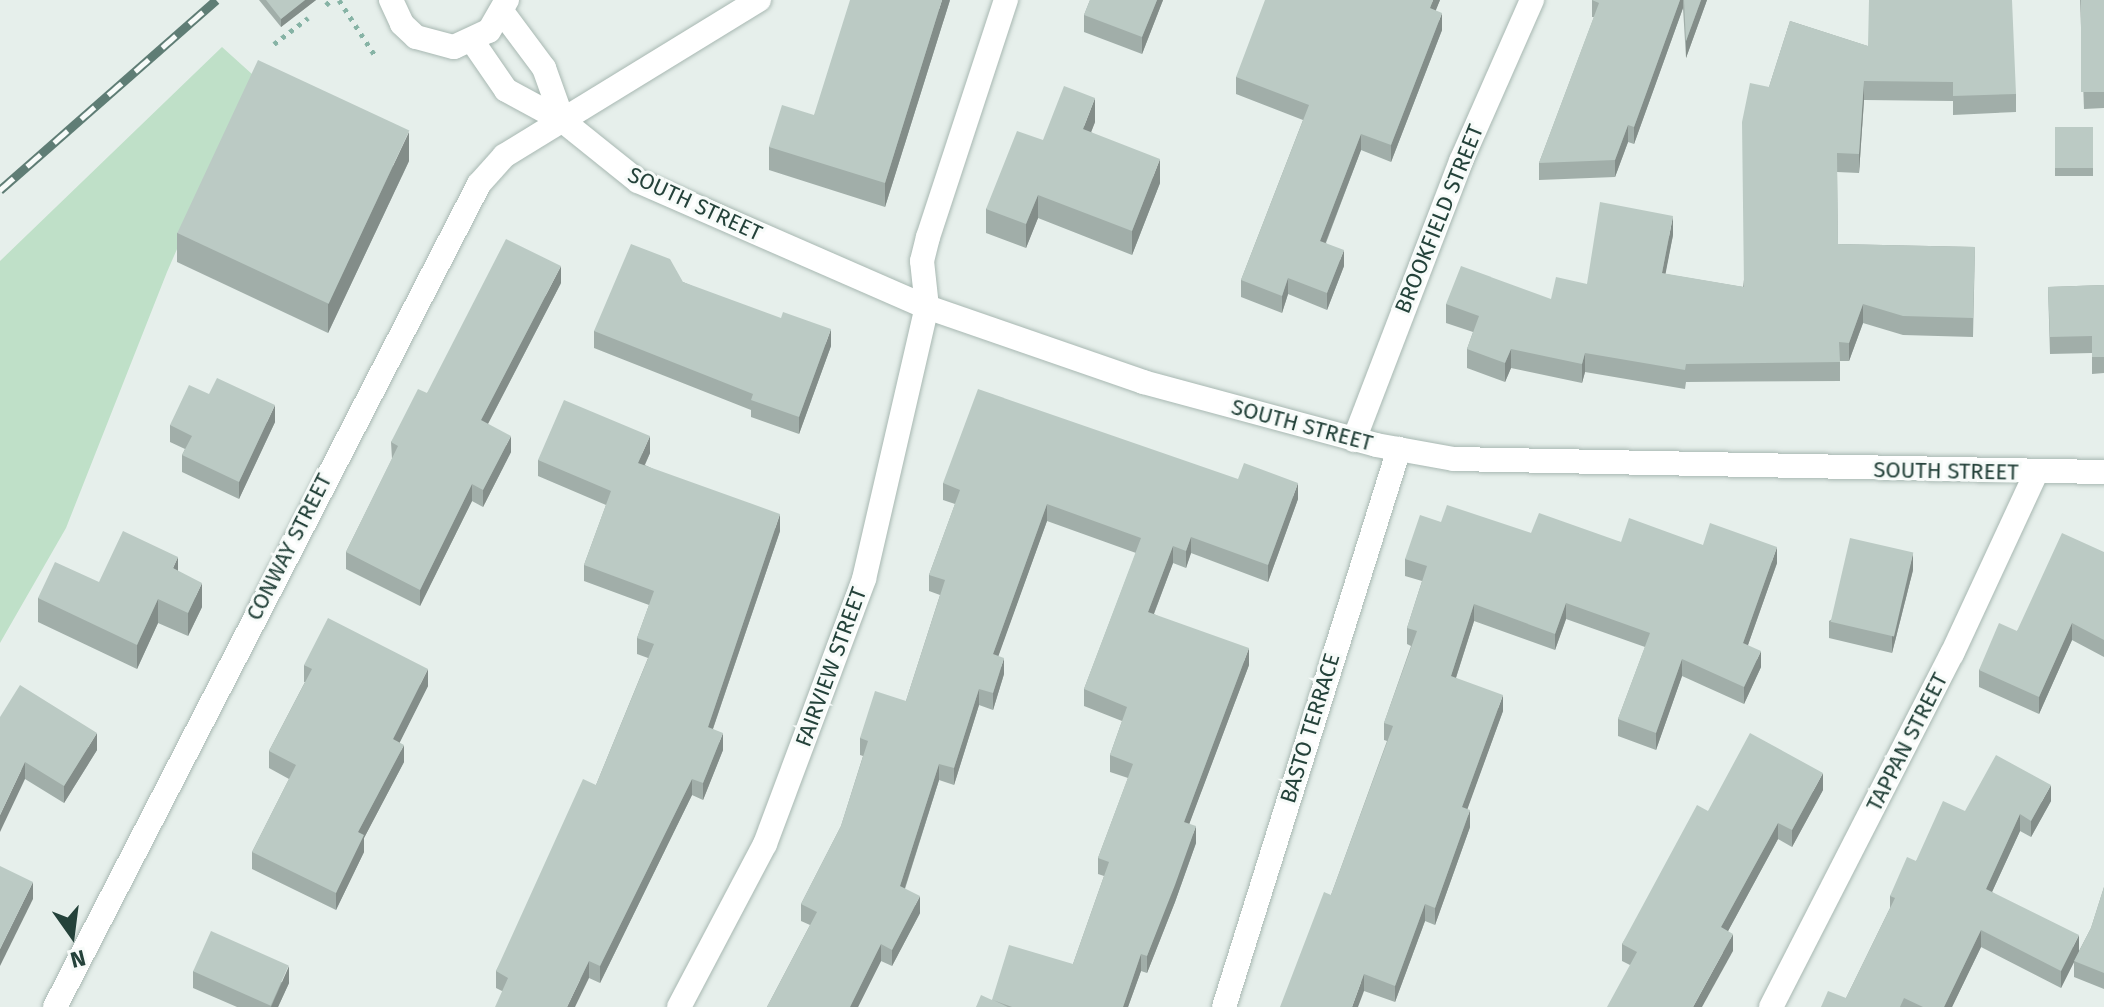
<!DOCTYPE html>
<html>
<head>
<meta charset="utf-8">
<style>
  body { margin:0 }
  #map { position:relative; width:2104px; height:1007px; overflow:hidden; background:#e6efeb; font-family:"Fira Sans",sans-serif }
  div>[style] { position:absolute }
  .green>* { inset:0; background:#bfe0c8 }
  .path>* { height:5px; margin-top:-2.5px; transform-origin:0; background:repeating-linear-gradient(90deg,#86b3a5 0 4px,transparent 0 10px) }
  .roads { filter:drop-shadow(0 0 2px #a8b8b2) drop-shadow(0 0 2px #a8b8b2) }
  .service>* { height:24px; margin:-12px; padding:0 12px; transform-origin:12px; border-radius:12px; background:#fff }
  .minor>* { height:24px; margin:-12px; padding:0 12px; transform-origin:12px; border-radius:12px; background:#fff }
  .rail>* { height:9px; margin-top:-4.5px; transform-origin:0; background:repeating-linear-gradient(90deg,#f7fbf9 0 18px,#5f7d75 0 36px); box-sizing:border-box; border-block:2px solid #5f7d75 }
  .wall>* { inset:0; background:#a1aea9; transform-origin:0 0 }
  .shaded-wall>* { inset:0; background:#838d89 }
  .building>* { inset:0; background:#bbcac4; transform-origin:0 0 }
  span { translate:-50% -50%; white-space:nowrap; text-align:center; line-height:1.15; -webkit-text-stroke:6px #f7fbf9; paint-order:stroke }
  .street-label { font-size:22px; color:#24423a }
  .north { position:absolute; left:32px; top:895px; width:80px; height:80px; -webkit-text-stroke:6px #f7fbf9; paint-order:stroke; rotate:166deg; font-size:22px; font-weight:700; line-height:32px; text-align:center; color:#24423a }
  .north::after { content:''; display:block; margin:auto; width:28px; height:36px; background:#24423a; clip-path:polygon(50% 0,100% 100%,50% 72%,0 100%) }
</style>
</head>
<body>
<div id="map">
  <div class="green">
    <i style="clip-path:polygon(222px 47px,253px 75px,167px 272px,66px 528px,0 643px,0 261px)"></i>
  </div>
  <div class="path">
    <i style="left:339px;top:0;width:68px;rotate:57deg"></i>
    <i style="left:326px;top:5px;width:7px;rotate:-45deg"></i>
    <i style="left:274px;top:44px;width:43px;rotate:-37.4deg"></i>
  </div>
  <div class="roads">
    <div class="service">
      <i style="left:391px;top:0;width:26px;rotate:65deg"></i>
      <i style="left:402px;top:24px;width:19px;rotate:43deg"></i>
      <i style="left:416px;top:37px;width:39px;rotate:15deg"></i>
      <i style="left:454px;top:47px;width:38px;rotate:-25deg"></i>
      <i style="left:489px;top:31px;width:36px;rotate:-60deg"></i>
      <i style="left:503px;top:13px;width:69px;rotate:53.3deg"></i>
      <i style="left:544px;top:68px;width:56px;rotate:70.3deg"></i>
      <i style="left:473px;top:42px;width:58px;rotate:55.5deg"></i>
      <i style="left:506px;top:90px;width:65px;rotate:28.5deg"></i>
    </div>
    <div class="minor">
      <i style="left:563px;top:121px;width:96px;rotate:38.7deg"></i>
      <i style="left:638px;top:181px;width:315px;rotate:23.6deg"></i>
      <i style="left:927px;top:307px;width:229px;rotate:19.1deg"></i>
      <i style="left:1143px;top:382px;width:241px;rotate:15.1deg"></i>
      <i style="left:1376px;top:445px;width:79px;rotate:10.2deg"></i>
      <i style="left:1454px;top:459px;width:650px;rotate:1.15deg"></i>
      <i style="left:1354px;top:440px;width:299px;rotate:-69deg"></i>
      <i style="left:1461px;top:161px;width:176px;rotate:-66.2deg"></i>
      <i style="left:55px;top:1007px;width:926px;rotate:-62.74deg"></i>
      <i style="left:479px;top:184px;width:38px;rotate:-48deg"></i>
      <i style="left:504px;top:156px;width:299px;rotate:-31.5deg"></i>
      <i style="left:679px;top:1007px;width:184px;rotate:-62.2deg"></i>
      <i style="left:765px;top:844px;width:283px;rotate:-69.5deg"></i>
      <i style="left:864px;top:579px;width:279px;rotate:-77deg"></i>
      <i style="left:927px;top:307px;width:46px;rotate:-96.2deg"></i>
      <i style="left:922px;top:261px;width:25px;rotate:-76deg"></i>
      <i style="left:928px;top:237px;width:250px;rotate:-71.8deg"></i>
      <i style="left:1224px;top:1007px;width:585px;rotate:-72.59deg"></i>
      <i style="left:1771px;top:1007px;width:397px;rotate:-62.9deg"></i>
      <i style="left:1952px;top:654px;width:200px;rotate:-65.1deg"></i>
    </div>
  </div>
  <div class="rail">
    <i style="left:0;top:190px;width:288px;rotate:-41.3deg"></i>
  </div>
  <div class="wall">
    <i style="clip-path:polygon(259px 0,316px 0,281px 27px)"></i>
    <i style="clip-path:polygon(950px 0,885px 207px,769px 170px,769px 147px,814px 115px)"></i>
    <i style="clip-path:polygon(1090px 0,1163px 0,1142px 54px,1084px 32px,1084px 15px)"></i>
    <i style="clip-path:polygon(1440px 0,1435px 11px,1442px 30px,1391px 162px,1361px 150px,1326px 243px,1344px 266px,1327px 310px,1288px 294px,1282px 313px,1241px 297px,1241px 280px,1303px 120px,1236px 94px,1236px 77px)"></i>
    <i style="clip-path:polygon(1592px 0,1707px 0,1686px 58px,1683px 8px,1634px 144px,1628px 142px,1615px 177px,1539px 180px,1539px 163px,1594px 17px,1592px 17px)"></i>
    <i style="clip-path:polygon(2080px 0,2104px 0,2104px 108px,2084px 109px)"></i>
    <i style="clip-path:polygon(1790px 21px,2016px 94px,2016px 112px,1953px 115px,1953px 101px,1864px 100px,1859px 173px,1837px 172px,1838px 244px,1975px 247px,1973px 337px,1903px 335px,1863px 323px,1849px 361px,1840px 361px,1840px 381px,1686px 382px,1685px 389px,1585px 372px,1582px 383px,1511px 368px,1505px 382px,1467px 368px,1467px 349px,1473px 332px,1446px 323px,1446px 304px,1551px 299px,1587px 284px,1673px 235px,1665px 274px,1743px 287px,1769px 87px)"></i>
    <i style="clip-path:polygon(1095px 122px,1091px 132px,1160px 183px,1132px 255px,1038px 218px,1026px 248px,986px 233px,986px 209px,1043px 140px)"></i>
    <i style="left:2093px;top:127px;width:49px;height:38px;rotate:90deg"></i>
    <i style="clip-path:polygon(409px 161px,328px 333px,177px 262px,177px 233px)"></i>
    <i style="clip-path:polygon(683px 282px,831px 346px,799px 434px,751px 417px,751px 410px,594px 348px,594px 331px)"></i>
    <i style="clip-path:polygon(561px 283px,488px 424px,511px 452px,483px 507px,472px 501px,420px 606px,346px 569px,346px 552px,392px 459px,391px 442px,427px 393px)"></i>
    <i style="clip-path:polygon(2104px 285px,2104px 373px,2092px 374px,2092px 353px,2050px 354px,2048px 287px)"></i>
    <i style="clip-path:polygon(275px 422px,239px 499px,182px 472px,182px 455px,185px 449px,170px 442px,170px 425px)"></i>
    <i style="clip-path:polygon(650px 453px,645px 465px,780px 531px,713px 729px,723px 750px,703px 800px,692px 795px,600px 983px,589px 978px,502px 991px,496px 988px,496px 971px,596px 785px,648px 658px,637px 654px,637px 638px,649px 605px,584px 581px,584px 565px,606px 505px,538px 476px,538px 460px)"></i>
    <i style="clip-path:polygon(1238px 479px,1298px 499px,1268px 582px,1191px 553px,1186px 568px,1173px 563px,1154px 614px,1249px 665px,1189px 824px,1196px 843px,1175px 902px,1147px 973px,1141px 971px,1128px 1007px,976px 1007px,1073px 964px,1104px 876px,1098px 874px,1098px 858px,1128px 778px,1110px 772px,1110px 755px,1122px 721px,1084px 706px,1084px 689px,1136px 553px,1047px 521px,998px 656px,1004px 674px,993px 710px,979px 705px,954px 785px,939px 780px,905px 889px,920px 913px,892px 966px,881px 961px,858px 1007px,767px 1007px,810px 925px,801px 921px,801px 904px,841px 826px,863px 756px,860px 755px,860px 738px,906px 701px,940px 595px,929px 591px,929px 575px,955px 504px,943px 500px,943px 483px)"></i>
    <i style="clip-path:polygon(1441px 522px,1531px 533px,1621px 542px,1703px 545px,1777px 563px,1748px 645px,1761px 667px,1744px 704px,1682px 676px,1656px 750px,1618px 736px,1618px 719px,1645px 647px,1566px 619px,1555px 650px,1474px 621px,1456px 678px,1503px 711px,1467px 809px,1470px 827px,1435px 925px,1425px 921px,1395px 1002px,1364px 991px,1331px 895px,1387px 741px,1384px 740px,1384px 723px,1411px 646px,1407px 644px,1407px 628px,1422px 581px,1405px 576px,1405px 559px)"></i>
    <i style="clip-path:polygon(2104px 552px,2104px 657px,2072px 640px,2039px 714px,1979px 687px,1979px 670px,2017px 631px)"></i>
    <i style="clip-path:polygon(1913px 570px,1892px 653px,1829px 638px,1829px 621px)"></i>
    <i style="clip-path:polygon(178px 571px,202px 607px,188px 636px,158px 623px,137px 669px,38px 622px,38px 598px,99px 582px)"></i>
    <i style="clip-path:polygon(304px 665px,428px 686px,399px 743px,404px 762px,364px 838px,364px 852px,336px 910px,252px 869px,252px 852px,289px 779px,269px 768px,269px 751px,305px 682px,304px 682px)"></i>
    <i style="clip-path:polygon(0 717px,97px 750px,64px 803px,25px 779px)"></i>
    <i style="clip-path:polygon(1823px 790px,1792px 847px,1778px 839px,1728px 931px,1733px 951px,1630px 965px,1622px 961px,1622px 944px,1708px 811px)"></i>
    <i style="clip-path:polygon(2051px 801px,2031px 837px,2020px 831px,1992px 892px,2079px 951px,2091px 928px,2104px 887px,2104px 989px,2074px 977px,2074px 962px,2061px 988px,1981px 947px,1952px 1007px,1821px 1007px,1846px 998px,1890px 908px,1890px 896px,1916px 861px,1965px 811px)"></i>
    <i style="clip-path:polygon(193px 971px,289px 983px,278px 1007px,237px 1007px,193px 988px)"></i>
  </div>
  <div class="shaded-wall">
    <i style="clip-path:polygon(305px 0,316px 0,281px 27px,281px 19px)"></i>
    <i style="clip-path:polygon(942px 0,950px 0,885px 207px,885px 183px)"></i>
    <i style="clip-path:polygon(1157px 0,1163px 0,1142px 54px,1142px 37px)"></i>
    <i style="clip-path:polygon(1433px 0,1440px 0,1430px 25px,1430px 8px)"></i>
    <i style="clip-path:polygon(1680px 0,1683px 0,1683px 8px,1634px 144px,1634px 127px)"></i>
    <i style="clip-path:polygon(1701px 0,1707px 0,1686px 58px,1686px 41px)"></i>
    <i style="clip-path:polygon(1442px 13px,1442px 30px,1391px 162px,1391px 145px)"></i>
    <i style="clip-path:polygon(1864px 81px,1864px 100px,1859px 173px,1859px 154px)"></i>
    <i style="clip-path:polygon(1095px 98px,1095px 122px,1083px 153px,1083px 129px)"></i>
    <i style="clip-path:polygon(1628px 125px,1628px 142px,1615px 177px,1615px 160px)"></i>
    <i style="clip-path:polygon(409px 132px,409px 161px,328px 333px,328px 304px)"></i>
    <i style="clip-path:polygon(1361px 134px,1361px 150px,1320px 257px,1320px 241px)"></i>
    <i style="clip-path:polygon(1160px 159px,1160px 183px,1132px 255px,1132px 231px)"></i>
    <i style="clip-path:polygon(1038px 195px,1038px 218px,1026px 248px,1026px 224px)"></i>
    <i style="clip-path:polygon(1673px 216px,1673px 235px,1662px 292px,1662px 273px)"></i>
    <i style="clip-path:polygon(1344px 250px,1344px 266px,1327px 310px,1327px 293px)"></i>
    <i style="clip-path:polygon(561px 266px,561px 283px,481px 437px,481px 420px)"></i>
    <i style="clip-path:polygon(1288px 278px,1288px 294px,1282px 313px,1282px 296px)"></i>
    <i style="clip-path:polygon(1863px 304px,1863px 323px,1849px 361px,1849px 343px)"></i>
    <i style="clip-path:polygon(831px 329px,831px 346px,799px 434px,799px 417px)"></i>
    <i style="clip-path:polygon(1511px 349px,1511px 368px,1505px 382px,1505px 363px)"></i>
    <i style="clip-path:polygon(1585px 353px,1585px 372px,1582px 383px,1582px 364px)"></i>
    <i style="clip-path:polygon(275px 405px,275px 422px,239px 499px,239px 482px)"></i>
    <i style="clip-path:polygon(511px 436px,511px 452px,483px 507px,483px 490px)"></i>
    <i style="clip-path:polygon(650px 436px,650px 453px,638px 479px,638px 463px)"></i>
    <i style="clip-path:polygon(1298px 483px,1298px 499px,1268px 582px,1268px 565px)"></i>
    <i style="clip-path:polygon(472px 484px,472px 501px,420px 606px,420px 590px)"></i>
    <i style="clip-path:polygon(1047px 504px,1047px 521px,993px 671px,993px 654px)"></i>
    <i style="clip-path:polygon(780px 514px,780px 531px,708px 743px,708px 727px)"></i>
    <i style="clip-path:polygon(1191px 537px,1191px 553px,1186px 568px,1186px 551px)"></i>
    <i style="clip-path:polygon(1173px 546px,1173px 563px,1148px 629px,1148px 612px)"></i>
    <i style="clip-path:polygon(1777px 547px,1777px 563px,1743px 659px,1743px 643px)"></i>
    <i style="clip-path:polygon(1913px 553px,1913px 570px,1892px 653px,1892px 636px)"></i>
    <i style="clip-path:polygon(178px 557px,178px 580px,173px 568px)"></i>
    <i style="clip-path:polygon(202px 583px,202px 607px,188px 636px,188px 613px)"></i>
    <i style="clip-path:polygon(158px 599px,158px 623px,137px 669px,137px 645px)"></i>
    <i style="clip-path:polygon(1566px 603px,1566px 619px,1555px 650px,1555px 634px)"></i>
    <i style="clip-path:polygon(1474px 604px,1474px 621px,1451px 693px,1451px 676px)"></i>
    <i style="clip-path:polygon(2072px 623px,2072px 640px,2039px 714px,2039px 697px)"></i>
    <i style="clip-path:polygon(1249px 648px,1249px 665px,1184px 838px,1184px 822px)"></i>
    <i style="clip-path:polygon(1761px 651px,1761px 667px,1744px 704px,1744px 687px)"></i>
    <i style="clip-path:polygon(1004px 658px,1004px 674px,993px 710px,993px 693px)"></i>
    <i style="clip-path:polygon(1682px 659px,1682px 676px,1656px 750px,1656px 733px)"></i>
    <i style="clip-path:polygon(428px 669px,428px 686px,393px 756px,393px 739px)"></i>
    <i style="clip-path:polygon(979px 689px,979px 705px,954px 785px,954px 768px)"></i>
    <i style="clip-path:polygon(1503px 695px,1503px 711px,1462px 824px,1462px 807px)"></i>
    <i style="clip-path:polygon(97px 733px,97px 750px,64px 803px,64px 786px)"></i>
    <i style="clip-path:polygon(723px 733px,723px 750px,703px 800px,703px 783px)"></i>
    <i style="clip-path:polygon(404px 745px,404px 762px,364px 838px,364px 852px,336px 910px,336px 893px,358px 832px)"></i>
    <i style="clip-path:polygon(25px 762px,25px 779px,0 832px,0 815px)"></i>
    <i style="clip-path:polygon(939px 764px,939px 780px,900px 903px,900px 886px)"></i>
    <i style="clip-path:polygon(1823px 773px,1823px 790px,1792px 847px,1792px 830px)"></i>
    <i style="clip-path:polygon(692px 779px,692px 795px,600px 983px,600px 966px)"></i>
    <i style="clip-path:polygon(2051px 785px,2051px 801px,2031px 837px,2031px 821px)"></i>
    <i style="clip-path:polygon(1470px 810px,1470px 827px,1435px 925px,1435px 908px)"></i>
    <i style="clip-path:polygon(2020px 814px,2020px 831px,1986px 905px,1986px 889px)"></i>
    <i style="clip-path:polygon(1778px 823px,1778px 839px,1721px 944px,1721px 927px)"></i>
    <i style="clip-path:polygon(1196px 826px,1196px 843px,1175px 902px,1147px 973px,1147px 956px)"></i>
    <i style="clip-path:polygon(33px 882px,33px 899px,0 966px,0 949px)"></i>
    <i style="clip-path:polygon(920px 896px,920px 913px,892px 966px,892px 950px)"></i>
    <i style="clip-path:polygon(1425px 904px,1425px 921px,1395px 1002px,1395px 986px)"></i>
    <i style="clip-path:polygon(1981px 930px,1981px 947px,1952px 1007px,1944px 1007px)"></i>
    <i style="clip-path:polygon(1733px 934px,1733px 951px,1702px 1007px,1693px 1007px)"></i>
    <i style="clip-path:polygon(2079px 935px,2079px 952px,2061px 988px,2061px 971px)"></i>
    <i style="clip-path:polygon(881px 944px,881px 961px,858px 1007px,850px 1007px)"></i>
    <i style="clip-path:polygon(1141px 954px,1141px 971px,1128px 1007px,1123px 1007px)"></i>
    <i style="clip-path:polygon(589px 961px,589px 978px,575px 1007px,567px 1007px)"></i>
    <i style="clip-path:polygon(289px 966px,289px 983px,278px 1007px,271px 1007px)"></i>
    <i style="clip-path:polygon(1364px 974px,1364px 991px,1358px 1007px,1352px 1007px)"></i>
  </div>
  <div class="building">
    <i style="clip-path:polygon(266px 0,305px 0,281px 19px)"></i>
    <i style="clip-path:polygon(850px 0,942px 0,885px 183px,769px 147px,782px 105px,814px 115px)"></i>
    <i style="clip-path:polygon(1090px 0,1157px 0,1142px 37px,1084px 15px)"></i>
    <i style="clip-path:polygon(1265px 0,1433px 0,1430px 8px,1442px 13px,1391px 145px,1361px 134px,1320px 241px,1344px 250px,1327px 293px,1288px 278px,1282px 296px,1241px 280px,1309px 105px,1236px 77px)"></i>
    <i style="clip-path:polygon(1592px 0,1680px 0,1634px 127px,1628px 125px,1615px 160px,1539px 163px,1599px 3px)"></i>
    <i style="clip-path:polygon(1684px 0,1701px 0,1686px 41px)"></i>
    <i style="clip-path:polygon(1869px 0,2012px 0,2016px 94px,1953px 96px,1953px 82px,1864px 81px,1859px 154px,1837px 153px,1838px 244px,1975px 247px,1973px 318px,1903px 316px,1863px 304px,1849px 343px,1839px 342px,1840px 362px,1686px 364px,1685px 370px,1585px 353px,1582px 364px,1511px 349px,1505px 363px,1467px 349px,1479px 316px,1446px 304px,1461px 266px,1551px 299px,1556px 277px,1587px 284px,1600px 202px,1673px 216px,1662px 273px,1744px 287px,1742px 122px,1750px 83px,1769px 87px,1790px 21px,1868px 46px)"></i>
    <i style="left:2081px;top:0;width:23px;height:92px"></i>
    <i style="left:258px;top:60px;width:167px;height:191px;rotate:25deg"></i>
    <i style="clip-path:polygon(1064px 86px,1095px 98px,1083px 129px,1160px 159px,1132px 231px,1038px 195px,1026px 224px,986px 209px,1017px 131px,1043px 140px)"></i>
    <i style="left:2093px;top:127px;width:41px;height:38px;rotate:90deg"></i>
    <i style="clip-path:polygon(506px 239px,561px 266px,481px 420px,511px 436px,483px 490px,472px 484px,420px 590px,346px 552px,398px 446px,391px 442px,418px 389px,427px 393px)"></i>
    <i style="clip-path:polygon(631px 244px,670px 259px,683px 282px,781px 318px,783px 312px,831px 329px,799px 417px,751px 400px,753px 394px,594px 331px)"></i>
    <i style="clip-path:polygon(2104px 285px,2104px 357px,2092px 357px,2092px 336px,2050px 337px,2048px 287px)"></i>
    <i style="clip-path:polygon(217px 378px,275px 405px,239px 482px,182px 455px,192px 436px,170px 425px,189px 385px,209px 394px)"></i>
    <i style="clip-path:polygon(978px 389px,1238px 479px,1244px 463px,1298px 483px,1268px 565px,1191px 537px,1186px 551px,1173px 546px,1148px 612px,1249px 648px,1184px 822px,1196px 826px,1175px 885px,1147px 956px,1141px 954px,1123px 1007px,1012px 1007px,993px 1000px,1008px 1007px,976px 1007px,981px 995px,992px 1000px,1009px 945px,1073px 964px,1109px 862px,1098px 858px,1133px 764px,1110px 755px,1127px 707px,1084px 689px,1141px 538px,1047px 504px,993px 654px,1004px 658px,993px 693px,979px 689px,954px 768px,939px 764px,900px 886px,920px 896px,892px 950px,881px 944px,850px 1007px,767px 1007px,817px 912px,801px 904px,841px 826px,868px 741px,860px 738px,875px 691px,906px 701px,945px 580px,929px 575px,960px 490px,943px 483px)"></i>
    <i style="clip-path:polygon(564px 400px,650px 436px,638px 463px,780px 514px,708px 727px,723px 733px,703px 783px,692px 779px,600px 966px,589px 961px,567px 1007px,495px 1007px,508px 978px,496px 971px,583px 779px,596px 785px,654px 644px,637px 638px,654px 591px,584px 565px,611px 491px,538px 460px)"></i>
    <i style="clip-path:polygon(1447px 505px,1531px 533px,1539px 513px,1621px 542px,1629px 518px,1703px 545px,1710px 523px,1777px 547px,1743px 643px,1761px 651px,1744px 687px,1682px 659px,1656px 733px,1618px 719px,1650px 633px,1566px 603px,1555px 634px,1474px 604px,1451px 676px,1503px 695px,1462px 807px,1470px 810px,1435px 908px,1425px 904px,1395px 986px,1364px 974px,1352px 1007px,1280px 1007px,1324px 892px,1331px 895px,1393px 726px,1384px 723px,1417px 631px,1407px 628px,1427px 566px,1405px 559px,1420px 515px,1441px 522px)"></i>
    <i style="clip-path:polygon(123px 531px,178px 557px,173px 568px,202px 583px,188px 613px,158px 599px,137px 645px,38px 598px,55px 562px,99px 582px)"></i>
    <i style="clip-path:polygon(2062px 533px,2104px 552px,2104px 640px,2072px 623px,2039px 697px,1979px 670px,1999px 623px,2017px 631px)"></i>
    <i style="left:1850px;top:538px;width:65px;height:86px;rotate:13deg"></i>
    <i style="clip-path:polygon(328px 618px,428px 669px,393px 739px,404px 745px,358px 832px,364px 835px,336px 893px,252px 852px,296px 765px,269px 751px,312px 669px,304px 665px)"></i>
    <i style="clip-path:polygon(20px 685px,97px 733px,64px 786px,25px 762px,0 815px,0 717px)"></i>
    <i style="clip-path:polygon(1750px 733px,1823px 773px,1792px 830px,1778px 823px,1721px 927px,1733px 934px,1693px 1007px,1607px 1007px,1637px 952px,1622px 944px,1697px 805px,1708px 811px)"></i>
    <i style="clip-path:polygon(1996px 755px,2051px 785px,2031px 821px,2020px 814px,1986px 889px,2079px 935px,2061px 971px,1981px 930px,1944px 1007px,1923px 1007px,1904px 998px,1900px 1007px,1821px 1007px,1828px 991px,1846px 998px,1895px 898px,1890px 896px,1907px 857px,1916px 861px,1943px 801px,1965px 811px)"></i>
    <i style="clip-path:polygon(0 866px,33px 882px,0 949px)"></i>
    <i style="clip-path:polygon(2104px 887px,2104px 973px,2074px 961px,2091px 928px)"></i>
    <i style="left:211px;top:931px;width:85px;height:44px;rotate:24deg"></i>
  </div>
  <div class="street-label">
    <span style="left:695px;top:204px;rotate:25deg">SOUTH STREET</span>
    <span style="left:1439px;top:219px;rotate:-68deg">BROOKFIELD STREET</span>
    <span style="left:1302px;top:425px;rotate:15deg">SOUTH STREET</span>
    <span style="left:1946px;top:471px;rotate:1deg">SOUTH STREET</span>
    <span style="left:289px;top:547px;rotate:-63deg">CONWAY STREET</span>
    <span style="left:831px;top:667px;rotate:-70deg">FAIRVIEW STREET</span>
    <span style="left:1310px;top:728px;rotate:-73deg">BASTO TERRACE</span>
    <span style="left:1907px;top:742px;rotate:-63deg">TAPPAN STREET</span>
  </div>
  <div class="north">N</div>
</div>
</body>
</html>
